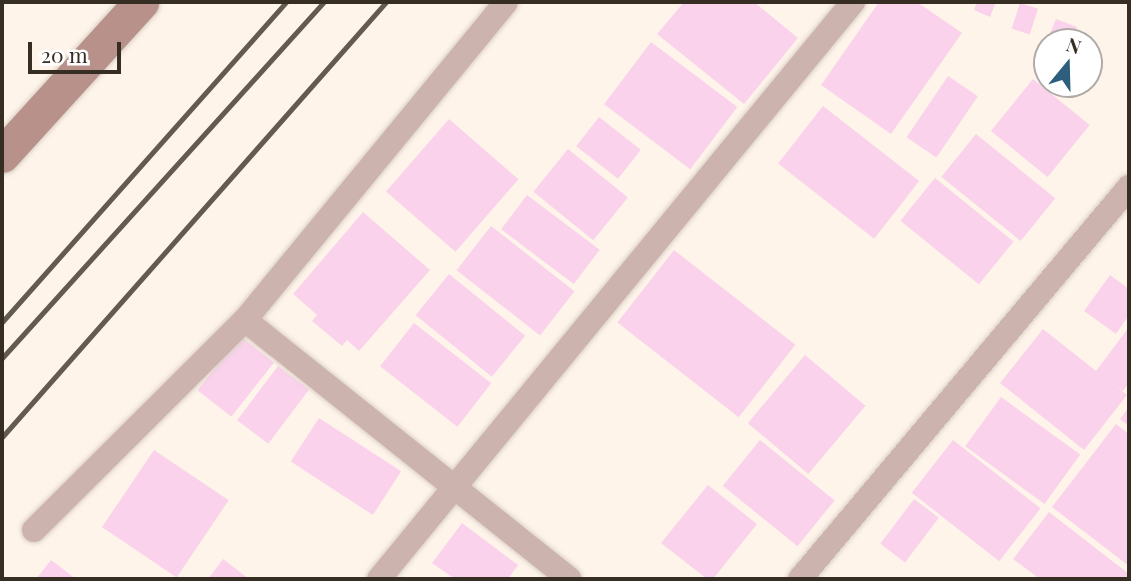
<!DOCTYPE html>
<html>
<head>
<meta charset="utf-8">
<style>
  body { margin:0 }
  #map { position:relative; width:1131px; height:581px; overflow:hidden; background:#fef4ea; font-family:"Playfair Display",serif }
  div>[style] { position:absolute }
  .building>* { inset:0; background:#fad2ec; transform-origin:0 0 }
  .roads { filter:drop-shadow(0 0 2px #dad0c6) drop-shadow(0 0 2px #dad0c6) }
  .street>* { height:24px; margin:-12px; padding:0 12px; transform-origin:12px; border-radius:12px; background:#cdb3ad }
  .secondary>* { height:35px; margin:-17.5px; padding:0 17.5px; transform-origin:17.5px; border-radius:17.5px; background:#b8928a }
  .rail>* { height:5px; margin:-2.5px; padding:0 2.5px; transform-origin:2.5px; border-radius:2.5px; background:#635a50 }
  span { translate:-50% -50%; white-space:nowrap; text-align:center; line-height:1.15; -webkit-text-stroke:7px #fff; paint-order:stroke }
  .frame { position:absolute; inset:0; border:4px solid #362d23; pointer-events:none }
  .north { position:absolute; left:1033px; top:28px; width:70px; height:70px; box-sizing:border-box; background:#fff; border:2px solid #afaba7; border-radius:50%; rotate:19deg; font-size:19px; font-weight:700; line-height:28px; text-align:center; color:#362d23 }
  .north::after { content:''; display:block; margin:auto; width:24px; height:32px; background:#2d5f7c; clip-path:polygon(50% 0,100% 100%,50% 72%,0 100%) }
  .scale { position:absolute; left:28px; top:42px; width:93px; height:32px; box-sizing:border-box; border:4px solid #362d23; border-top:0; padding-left:9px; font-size:21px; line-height:24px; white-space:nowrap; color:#362d23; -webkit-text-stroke:5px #fff; paint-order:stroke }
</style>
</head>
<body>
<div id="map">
  <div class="building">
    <i style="clip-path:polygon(684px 2px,754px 2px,798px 38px,744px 104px,657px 34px)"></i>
    <i style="clip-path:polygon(879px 2px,917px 2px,962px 33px,891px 134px,821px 85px)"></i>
    <i style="clip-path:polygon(977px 2px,996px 2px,990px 17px,974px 10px)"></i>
    <i style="left:1020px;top:3px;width:19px;height:27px;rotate:18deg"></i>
    <i style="clip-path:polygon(1056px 19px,1077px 27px,1071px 42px,1047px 42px,1047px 60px,1040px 57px)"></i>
    <i style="left:651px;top:42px;width:108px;height:78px;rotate:37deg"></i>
    <i style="left:948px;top:76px;width:36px;height:74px;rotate:34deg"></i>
    <i style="left:1033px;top:79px;width:73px;height:67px;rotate:39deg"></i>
    <i style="left:823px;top:106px;width:122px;height:73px;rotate:38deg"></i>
    <i style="left:599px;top:117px;width:53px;height:37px;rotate:38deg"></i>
    <i style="left:449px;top:119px;width:92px;height:96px;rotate:41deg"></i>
    <i style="left:976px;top:134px;width:102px;height:55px;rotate:39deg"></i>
    <i style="left:568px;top:149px;width:77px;height:55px;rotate:39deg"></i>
    <i style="left:935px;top:178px;width:101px;height:55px;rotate:39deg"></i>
    <i style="left:527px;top:195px;width:91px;height:43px;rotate:37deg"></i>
    <i style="clip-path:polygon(363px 212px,430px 270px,359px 351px,347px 340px,342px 346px,312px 321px,317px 315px,293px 294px)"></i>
    <i style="left:491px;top:226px;width:106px;height:56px;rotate:38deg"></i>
    <i style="left:674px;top:250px;width:154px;height:92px;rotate:38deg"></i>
    <i style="left:449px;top:274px;width:98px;height:53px;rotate:39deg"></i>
    <i style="clip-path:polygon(1110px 275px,1129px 289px,1129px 315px,1116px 334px,1084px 311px)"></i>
    <i style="left:414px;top:323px;width:98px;height:55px;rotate:38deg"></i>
    <i style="clip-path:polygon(1129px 327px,1129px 383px,1123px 391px,1116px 386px,1127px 395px,1084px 450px,1000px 383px,1043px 329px,1096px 371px)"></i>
    <i style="left:240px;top:336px;width:43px;height:69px;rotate:38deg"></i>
    <i style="left:805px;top:355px;width:79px;height:89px;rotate:40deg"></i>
    <i style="left:278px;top:366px;width:39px;height:68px;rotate:37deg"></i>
    <i style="left:1001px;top:397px;width:98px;height:61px;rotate:36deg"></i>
    <i style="clip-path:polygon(1129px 407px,1129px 426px,1120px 419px)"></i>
    <i style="left:319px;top:418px;width:98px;height:52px;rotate:33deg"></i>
    <i style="clip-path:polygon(1116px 424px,1129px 434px,1129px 566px,1052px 507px)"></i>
    <i style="left:760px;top:440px;width:96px;height:59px;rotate:39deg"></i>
    <i style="left:953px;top:440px;width:111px;height:67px;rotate:38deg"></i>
    <i style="left:154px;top:450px;width:90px;height:93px;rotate:34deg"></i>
    <i style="clip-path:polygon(708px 485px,757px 524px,713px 579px,707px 579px,661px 543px)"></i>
    <i style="left:914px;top:499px;width:31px;height:56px;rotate:37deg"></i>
    <i style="clip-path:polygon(1049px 512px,1129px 574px,1129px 579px,1040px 579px,1013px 559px)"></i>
    <i style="clip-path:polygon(462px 523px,518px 565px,508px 579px,455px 579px,432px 563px)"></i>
    <i style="clip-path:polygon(223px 559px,249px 579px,208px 579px)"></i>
    <i style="clip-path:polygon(51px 560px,76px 579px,36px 579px)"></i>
  </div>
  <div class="roads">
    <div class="street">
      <i style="left:245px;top:320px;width:415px;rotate:38.6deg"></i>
      <i style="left:34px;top:530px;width:298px;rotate:-44.9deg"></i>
      <i style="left:245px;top:320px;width:411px;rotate:-50.6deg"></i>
      <i style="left:379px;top:579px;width:747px;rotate:-50.6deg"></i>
      <i style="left:800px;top:579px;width:512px;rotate:-49.99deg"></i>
    </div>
    <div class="secondary">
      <i style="left:2px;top:155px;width:207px;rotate:-47.7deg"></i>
    </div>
  </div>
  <div class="rail">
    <i style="left:2px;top:322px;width:428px;rotate:-48.4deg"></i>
    <i style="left:2px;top:358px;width:480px;rotate:-47.9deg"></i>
    <i style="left:2px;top:437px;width:580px;rotate:-48.56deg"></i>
  </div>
  <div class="frame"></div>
  <div class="north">N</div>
  <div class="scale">20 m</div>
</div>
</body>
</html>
